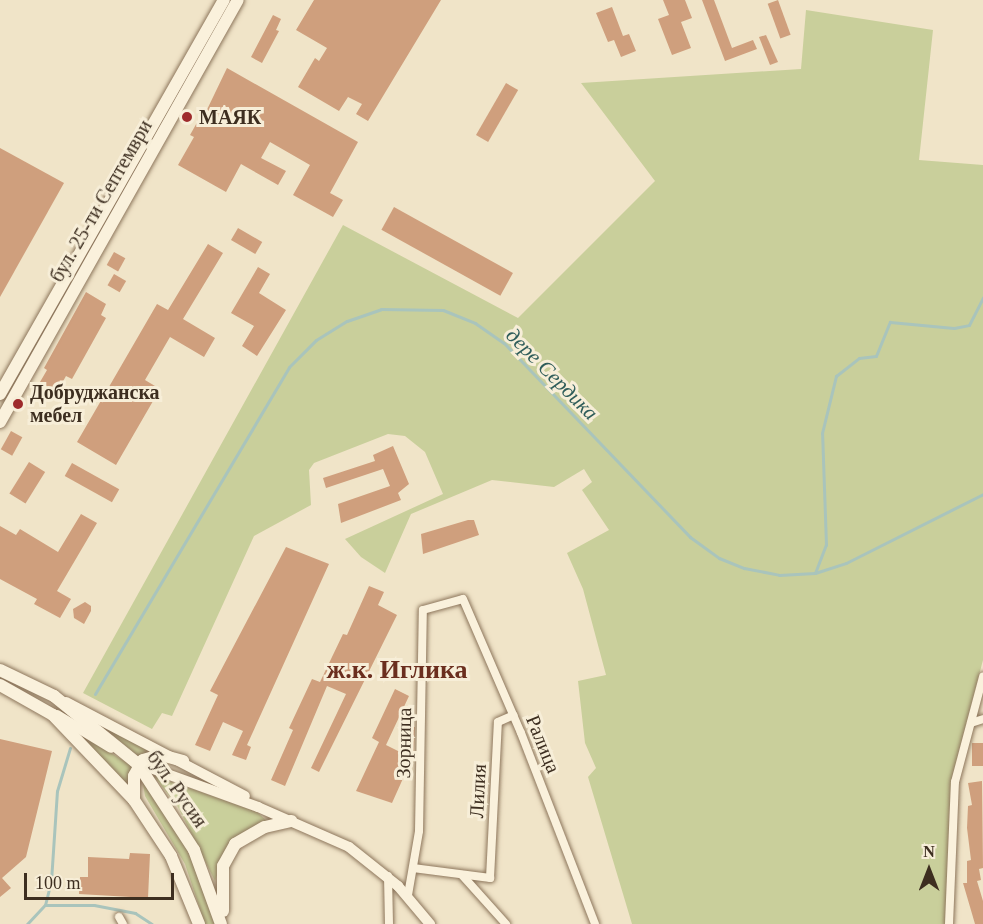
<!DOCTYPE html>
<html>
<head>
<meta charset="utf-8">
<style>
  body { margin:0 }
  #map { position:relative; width:983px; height:924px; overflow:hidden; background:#f0e4c8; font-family:Georgia,serif }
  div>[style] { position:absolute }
  .green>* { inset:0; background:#c9cf9b }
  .stream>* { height:3px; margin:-1.5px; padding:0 1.5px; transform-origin:1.5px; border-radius:1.5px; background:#a9c4bc }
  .building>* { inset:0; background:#cf9f7d; transform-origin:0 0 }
  .roads { filter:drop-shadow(0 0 2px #8d765c) drop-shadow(0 0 2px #8d765c) }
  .minor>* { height:8px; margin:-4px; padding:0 4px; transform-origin:4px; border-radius:4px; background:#faf1dc }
  .tertiary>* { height:10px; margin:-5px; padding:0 5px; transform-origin:5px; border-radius:5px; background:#faf1dc }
  .secondary>* { height:12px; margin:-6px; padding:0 6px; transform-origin:6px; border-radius:6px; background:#faf1dc }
  .dots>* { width:16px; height:16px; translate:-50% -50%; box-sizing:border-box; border:3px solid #f7eed8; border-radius:50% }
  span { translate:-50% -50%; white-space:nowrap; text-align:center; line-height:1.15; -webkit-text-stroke:6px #f7eed8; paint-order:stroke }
  .poi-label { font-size:20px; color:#3d2e20; font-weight:700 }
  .left { translate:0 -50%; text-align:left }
  .street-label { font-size:20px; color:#3d2e20 }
  .water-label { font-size:21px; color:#2f5d5a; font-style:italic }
  .district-label { font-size:26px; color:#6b2e1e; font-weight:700 }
  .north { position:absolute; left:899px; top:840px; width:60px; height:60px; -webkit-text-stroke:4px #f7eed8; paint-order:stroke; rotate:0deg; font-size:16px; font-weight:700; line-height:24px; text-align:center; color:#3d2e20 }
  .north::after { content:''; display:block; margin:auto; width:21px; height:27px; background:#3d2e20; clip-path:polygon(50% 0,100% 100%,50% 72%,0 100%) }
  .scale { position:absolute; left:24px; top:873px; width:150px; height:27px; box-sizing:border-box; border:3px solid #3d2e20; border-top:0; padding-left:8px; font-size:18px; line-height:21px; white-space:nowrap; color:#3d2e20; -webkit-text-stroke:4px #f7eed8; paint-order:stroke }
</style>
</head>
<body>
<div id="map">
  <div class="green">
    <i style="clip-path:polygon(806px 10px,933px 30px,919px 160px,983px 165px,983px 660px,951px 781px,945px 924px,632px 924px,588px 777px,596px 768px,585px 743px,578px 681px,606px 675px,583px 589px,567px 553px,609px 530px,582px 490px,592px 482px,584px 469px,554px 487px,492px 480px,411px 514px,385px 573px,361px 557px,345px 539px,443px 494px,425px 452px,405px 436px,388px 434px,314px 463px,309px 470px,311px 505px,254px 536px,172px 716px,162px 713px,152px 729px,83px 693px,343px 225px,518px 318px,655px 181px,581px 83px,801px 69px)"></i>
    <i style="clip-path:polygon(96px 721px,156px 751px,140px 758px)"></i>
    <i style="clip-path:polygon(71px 728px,132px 766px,129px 788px,118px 774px)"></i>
    <i style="clip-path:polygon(153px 775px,257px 812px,267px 821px,239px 835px,226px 849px,215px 881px,178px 807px)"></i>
    <i style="clip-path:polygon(142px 777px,186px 845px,215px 924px,205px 924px,185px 864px,145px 796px)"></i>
  </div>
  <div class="stream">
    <i style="left:815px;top:573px;width:30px;rotate:-69deg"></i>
    <i style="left:826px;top:545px;width:112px;rotate:-92deg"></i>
    <i style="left:822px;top:433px;width:59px;rotate:-76.2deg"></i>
    <i style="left:836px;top:376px;width:29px;rotate:-38deg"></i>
    <i style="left:859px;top:358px;width:17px;rotate:-7deg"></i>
    <i style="left:876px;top:356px;width:37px;rotate:-68deg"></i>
    <i style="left:890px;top:322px;width:64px;rotate:5.4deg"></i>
    <i style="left:954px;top:328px;width:15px;rotate:-11deg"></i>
    <i style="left:969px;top:325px;width:31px;rotate:-63deg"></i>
    <i style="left:95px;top:694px;width:380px;rotate:-59.3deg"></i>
    <i style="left:289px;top:367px;width:38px;rotate:-45deg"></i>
    <i style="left:316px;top:340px;width:36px;rotate:-32deg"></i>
    <i style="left:347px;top:321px;width:36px;rotate:-19deg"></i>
    <i style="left:381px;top:309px;width:62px;rotate:0.9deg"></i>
    <i style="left:443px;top:310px;width:35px;rotate:22deg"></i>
    <i style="left:475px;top:323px;width:35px;rotate:35deg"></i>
    <i style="left:504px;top:343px;width:269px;rotate:46.2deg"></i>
    <i style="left:690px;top:537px;width:36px;rotate:36deg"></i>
    <i style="left:719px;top:558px;width:27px;rotate:22deg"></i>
    <i style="left:744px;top:568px;width:36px;rotate:11deg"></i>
    <i style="left:779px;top:575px;width:36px;rotate:-3deg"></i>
    <i style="left:815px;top:573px;width:33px;rotate:-18deg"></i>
    <i style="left:846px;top:563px;width:153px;rotate:-26.7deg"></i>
    <i style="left:45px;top:905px;width:25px;rotate:-76deg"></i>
    <i style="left:51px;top:881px;width:90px;rotate:-86.2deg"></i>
    <i style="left:57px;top:791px;width:45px;rotate:-73.2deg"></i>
    <i style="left:27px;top:924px;width:26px;rotate:-47deg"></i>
    <i style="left:45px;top:905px;width:49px"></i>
    <i style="left:94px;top:905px;width:42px;rotate:11deg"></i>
    <i style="left:135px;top:913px;width:20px;rotate:33deg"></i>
  </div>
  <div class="building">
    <i style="clip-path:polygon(314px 0,441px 0,368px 121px,356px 114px,362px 104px,348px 97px,339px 111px,298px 87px,315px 58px,319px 61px,327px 48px,296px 30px)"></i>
    <i style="clip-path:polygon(663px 0,685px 0,692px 18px,681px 22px,691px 48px,672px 55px,658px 19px,669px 15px)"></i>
    <i style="clip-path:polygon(702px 0,714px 0,732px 48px,753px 40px,757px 49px,725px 61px)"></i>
    <i style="left:778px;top:0;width:37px;height:11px;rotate:70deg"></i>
    <i style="clip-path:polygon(612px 7px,623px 36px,629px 34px,636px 51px,621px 57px,614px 40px,608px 42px,596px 13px)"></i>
    <i style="clip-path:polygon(273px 15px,281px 19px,276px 30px,279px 31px,262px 63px,251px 57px)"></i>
    <i style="clip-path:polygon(766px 35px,778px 62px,770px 65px,759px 37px)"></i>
    <i style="clip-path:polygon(227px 68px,358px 142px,330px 193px,343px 200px,333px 217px,293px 195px,310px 165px,270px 142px,261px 158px,286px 171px,278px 185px,241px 164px,226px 192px,178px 165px,194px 137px,190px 135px,199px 119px,202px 120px)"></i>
    <i style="left:506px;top:83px;width:14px;height:60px;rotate:30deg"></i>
    <i style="clip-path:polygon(0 148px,64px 183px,0 297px)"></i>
    <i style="left:394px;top:207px;width:136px;height:26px;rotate:29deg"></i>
    <i style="left:238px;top:228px;width:28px;height:14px;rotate:30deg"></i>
    <i style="clip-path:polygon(208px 244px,223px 253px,183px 319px,215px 338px,204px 357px,170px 337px,145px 380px,160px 389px,116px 465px,77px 442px,157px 304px,168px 310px)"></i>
    <i style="left:114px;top:252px;width:13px;height:15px;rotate:29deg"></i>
    <i style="clip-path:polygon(258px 267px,270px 274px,259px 293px,286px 310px,257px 356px,242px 346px,254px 326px,231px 313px)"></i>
    <i style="left:114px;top:274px;width:14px;height:13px;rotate:30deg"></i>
    <i style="clip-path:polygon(86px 292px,106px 304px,101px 315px,106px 318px,72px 379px,66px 376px,57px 392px,40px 382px,47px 370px,44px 368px)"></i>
    <i style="left:11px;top:431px;width:13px;height:21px;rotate:29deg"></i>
    <i style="clip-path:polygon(393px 446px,409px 484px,398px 493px,401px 500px,341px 523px,338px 504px,390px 486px,383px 469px,326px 488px,323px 478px,375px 461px,373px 455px)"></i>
    <i style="left:29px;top:462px;width:19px;height:37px;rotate:32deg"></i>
    <i style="left:72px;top:463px;width:54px;height:15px;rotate:29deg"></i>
    <i style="clip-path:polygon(81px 514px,97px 523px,57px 591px,71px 599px,60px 618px,34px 604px,37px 599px,0 579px,0 526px,16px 535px,20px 529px,58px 552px)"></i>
    <i style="clip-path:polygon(468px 520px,474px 520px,479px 535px,423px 554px,421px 534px)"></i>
    <i style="clip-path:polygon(286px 547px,329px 564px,247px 745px,251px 747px,246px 760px,232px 755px,243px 731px,223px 722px,210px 751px,195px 745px,218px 695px,210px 691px)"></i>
    <i style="clip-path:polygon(369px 586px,384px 592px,378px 605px,397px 615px,319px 772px,311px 768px,346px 694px,327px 686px,285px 786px,271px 780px,293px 730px,289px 728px,312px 679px,320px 682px,343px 634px,347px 635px)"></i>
    <i style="clip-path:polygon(85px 602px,91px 606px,91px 611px,84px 624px,74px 618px,73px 609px)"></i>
    <i style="clip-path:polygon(395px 689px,409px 696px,386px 745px,404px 754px,409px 727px,415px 727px,414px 754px,392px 803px,356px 791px,379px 742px,372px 738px)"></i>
    <i style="clip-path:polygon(0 739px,52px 751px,26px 857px,2px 878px,11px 888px,0 897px)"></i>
    <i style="left:983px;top:743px;width:23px;height:11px;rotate:90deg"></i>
    <i style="clip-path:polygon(982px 781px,983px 868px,979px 869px,981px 880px,977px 881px,983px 901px,983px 924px,975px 924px,963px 883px,967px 883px,967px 861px,971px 860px,967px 828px,968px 806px,972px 805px,968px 783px)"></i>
    <i style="clip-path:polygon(130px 853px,150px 854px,148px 898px,79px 894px,80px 877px,88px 877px,88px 857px,129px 859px)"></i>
  </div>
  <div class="roads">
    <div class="minor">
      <i style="left:971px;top:723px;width:13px;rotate:-18deg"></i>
      <i style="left:413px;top:868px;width:78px;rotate:7.4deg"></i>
      <i style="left:490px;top:878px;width:156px;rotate:-87.1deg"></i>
      <i style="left:498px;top:722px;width:17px;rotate:-24deg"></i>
      <i style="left:462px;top:875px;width:66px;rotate:48.1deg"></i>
      <i style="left:388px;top:876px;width:48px;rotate:88.8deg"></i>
      <i style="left:408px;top:895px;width:65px;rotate:-80.2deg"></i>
      <i style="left:419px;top:831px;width:221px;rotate:-89deg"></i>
      <i style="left:423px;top:610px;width:41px;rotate:-15.4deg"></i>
      <i style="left:463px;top:599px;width:146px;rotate:66.6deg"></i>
      <i style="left:521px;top:733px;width:205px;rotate:68.8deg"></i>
      <i style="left:119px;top:917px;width:8px;rotate:60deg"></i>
      <i style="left:949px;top:924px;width:142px;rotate:-87.6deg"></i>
      <i style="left:955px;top:782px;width:109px;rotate:-75.1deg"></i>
    </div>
    <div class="tertiary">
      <i style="left:66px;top:702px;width:202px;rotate:27.7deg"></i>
      <i style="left:57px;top:715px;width:63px;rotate:31.4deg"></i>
      <i style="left:134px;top:762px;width:132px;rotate:19.9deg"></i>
      <i style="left:258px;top:807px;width:99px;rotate:23.7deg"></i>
      <i style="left:349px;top:847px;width:63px;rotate:38.5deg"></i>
      <i style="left:398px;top:886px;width:50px;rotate:49.9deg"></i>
    </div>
    <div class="secondary">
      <i style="left:0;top:394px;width:453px;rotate:-60.4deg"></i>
      <i style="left:0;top:422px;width:484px;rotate:-60.6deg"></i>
      <i style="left:0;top:670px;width:60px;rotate:25.7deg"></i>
      <i style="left:54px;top:696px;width:108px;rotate:39deg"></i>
      <i style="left:138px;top:764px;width:103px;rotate:56.9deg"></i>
      <i style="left:194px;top:850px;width:79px;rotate:70deg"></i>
      <i style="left:0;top:685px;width:61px;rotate:29.5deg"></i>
      <i style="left:53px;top:715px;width:117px;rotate:46.4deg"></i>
      <i style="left:134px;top:800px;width:67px;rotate:56.5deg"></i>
      <i style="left:171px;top:856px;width:74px;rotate:67.6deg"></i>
      <i style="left:134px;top:800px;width:24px;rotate:-90deg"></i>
      <i style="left:134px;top:776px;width:18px;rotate:-61deg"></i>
      <i style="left:143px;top:760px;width:19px;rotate:-16deg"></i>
      <i style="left:161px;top:755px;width:23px;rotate:15deg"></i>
      <i style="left:223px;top:911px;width:45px;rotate:-90deg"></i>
      <i style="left:223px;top:866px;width:25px;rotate:-61deg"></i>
      <i style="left:235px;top:844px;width:34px;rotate:-30deg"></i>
      <i style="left:265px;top:827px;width:27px;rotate:-13deg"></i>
    </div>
  </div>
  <div class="dots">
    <i style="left:187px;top:117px;background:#9e2a2b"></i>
    <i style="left:18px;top:404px;background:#9e2a2b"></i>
  </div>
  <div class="poi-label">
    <span class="left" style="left:199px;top:117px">МАЯК</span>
    <span class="left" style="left:30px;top:404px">Добруджанска<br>мебел</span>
  </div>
  <div class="street-label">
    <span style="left:101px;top:201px;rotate:-60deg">бул. 25-ти Септември</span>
    <span style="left:404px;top:743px;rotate:-89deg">Зорница</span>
    <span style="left:543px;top:744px;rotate:68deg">Ралица</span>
    <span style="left:177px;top:789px;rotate:55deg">бул. Русия</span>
    <span style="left:478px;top:791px;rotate:-87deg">Лилия</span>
  </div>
  <div class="water-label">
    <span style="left:552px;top:374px;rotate:45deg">дере Сердика</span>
  </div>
  <div class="district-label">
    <span style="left:397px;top:670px">ж.к. Иглика</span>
  </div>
  <div class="north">N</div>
  <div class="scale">100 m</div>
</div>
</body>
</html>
